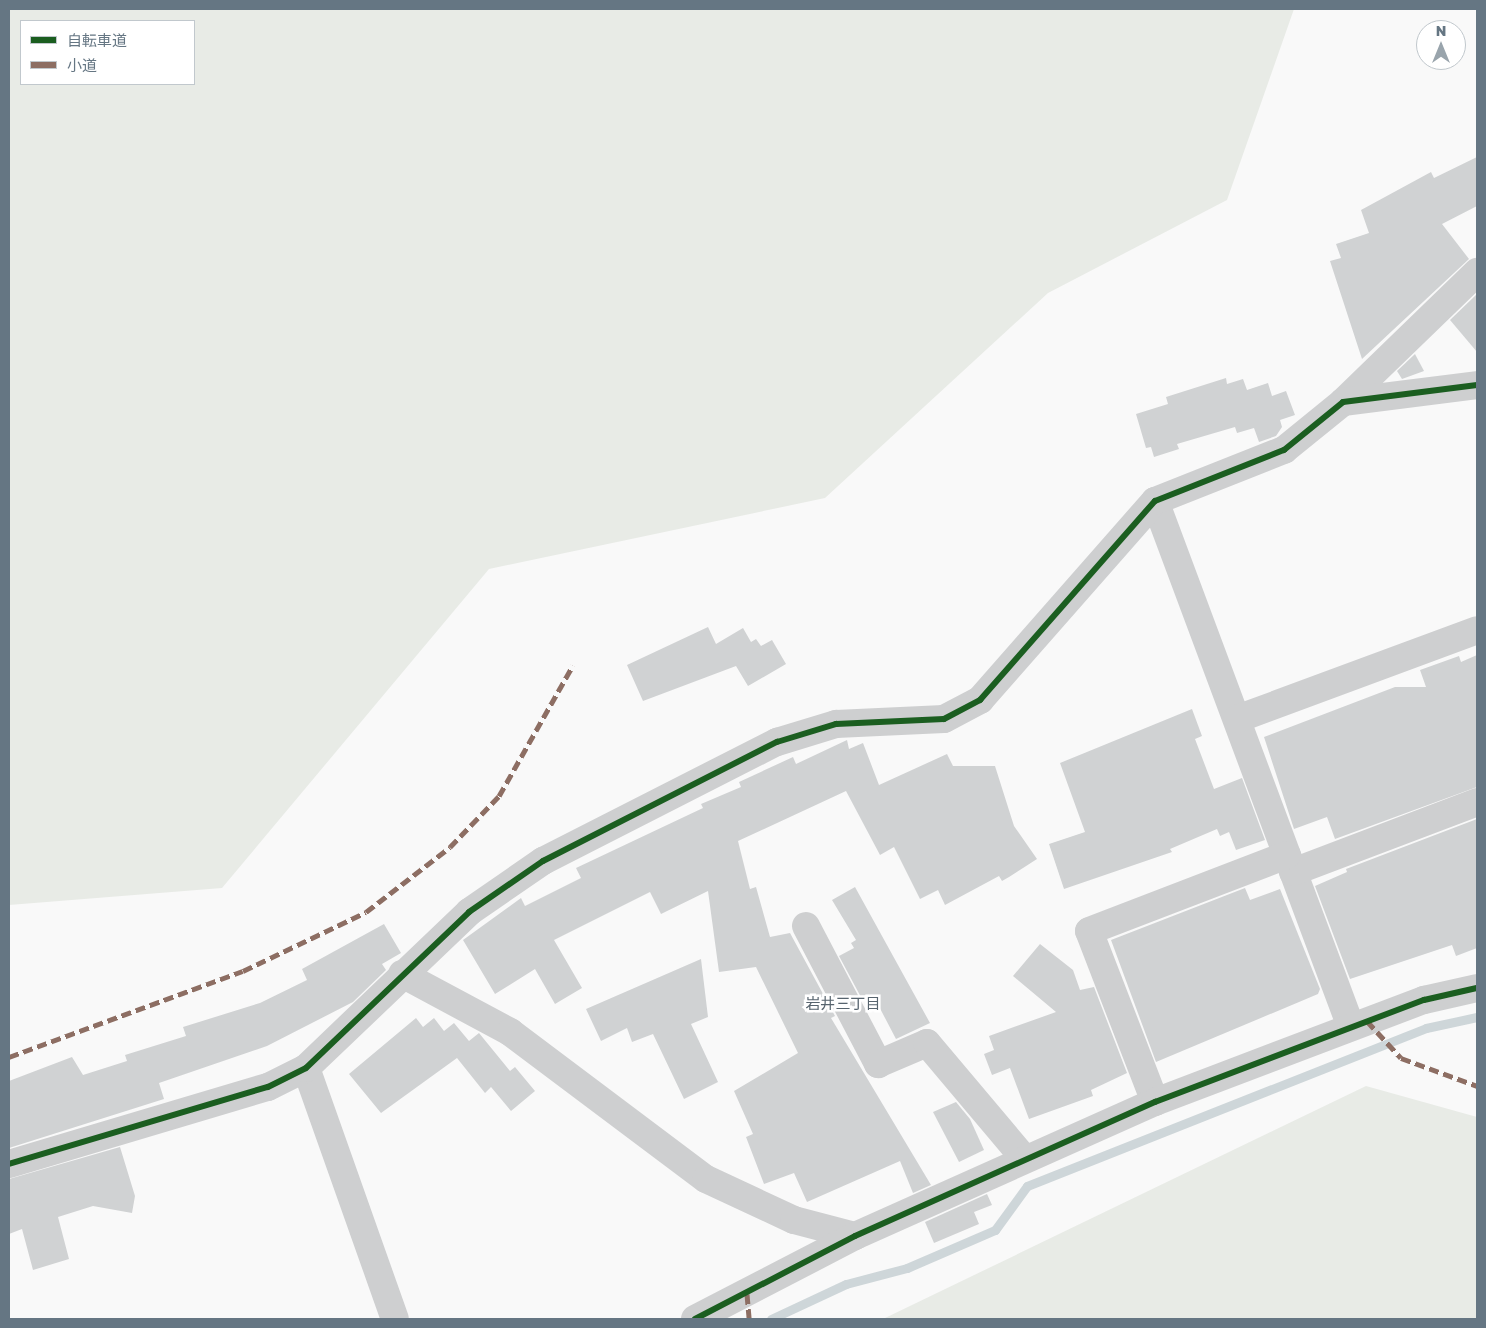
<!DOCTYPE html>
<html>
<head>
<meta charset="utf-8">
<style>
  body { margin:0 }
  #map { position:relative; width:1486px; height:1328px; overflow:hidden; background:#f9f9f9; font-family:"Golos Text","Noto Sans JP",sans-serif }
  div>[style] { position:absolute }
  .green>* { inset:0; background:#e8ebe6 }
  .stream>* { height:9px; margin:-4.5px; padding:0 4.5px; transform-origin:4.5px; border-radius:4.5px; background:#ced6d9 }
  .building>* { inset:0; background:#d0d2d3 }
  .minor>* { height:28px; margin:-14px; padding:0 14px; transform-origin:14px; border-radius:14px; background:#cecfd0 }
  .quiet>* { height:5px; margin-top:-2.5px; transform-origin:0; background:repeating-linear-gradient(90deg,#8d6e63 0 10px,transparent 0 15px) }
  .cycleway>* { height:6px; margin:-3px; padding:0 3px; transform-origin:3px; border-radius:3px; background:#1b5e20 }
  span { translate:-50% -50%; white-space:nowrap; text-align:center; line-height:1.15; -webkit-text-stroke:5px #fff; paint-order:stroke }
  .neighbourhood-label { font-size:15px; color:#57646e }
  .frame { position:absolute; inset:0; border:10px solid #657683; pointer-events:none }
  .legend { position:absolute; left:20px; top:20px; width:175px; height:65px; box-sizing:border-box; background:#fff; border:1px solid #c1c8cd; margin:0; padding:6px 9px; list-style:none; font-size:15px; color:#657683 }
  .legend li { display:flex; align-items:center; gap:10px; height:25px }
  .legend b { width:25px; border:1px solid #c1c8cd }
  .north { position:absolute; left:1416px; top:20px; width:50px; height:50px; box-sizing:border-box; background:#fff; border:1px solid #c1c8cd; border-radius:50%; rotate:0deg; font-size:14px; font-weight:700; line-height:20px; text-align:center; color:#657683 }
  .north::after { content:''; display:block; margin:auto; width:18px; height:22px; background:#99a4ac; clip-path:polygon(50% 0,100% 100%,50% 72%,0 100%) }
</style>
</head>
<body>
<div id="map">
  <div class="green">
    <i style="clip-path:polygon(evenodd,9px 9px,1294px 9px,1227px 200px,1048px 293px,825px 498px,489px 569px,222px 888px,9px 905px,9px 9px,21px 21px,194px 21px,194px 84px,21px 84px,21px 21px)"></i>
    <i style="clip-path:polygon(1366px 1086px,1477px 1117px,1477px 1319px,883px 1319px)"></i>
  </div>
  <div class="stream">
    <i style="left:771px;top:1319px;width:83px;rotate:-25deg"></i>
    <i style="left:846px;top:1284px;width:63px;rotate:-14.7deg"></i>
    <i style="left:907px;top:1268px;width:96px;rotate:-23.4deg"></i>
    <i style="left:995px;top:1230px;width:54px;rotate:-54deg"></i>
    <i style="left:1027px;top:1186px;width:429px;rotate:-21.6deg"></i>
    <i style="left:1426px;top:1028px;width:52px;rotate:-12.2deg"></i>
  </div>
  <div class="building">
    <i style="clip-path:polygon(1477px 157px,1477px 206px,1442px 224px,1469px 259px,1362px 359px,1330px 261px,1341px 258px,1336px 244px,1369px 233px,1361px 210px,1431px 172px,1434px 178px)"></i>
    <i style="clip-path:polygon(1477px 294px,1477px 352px,1450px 320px)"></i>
    <i style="clip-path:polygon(1415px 354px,1424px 371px,1402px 379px,1397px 371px)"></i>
    <i style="clip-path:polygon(1226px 378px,1227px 384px,1243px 379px,1247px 390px,1268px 383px,1272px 396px,1286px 391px,1295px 415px,1280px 420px,1282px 427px,1276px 436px,1259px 442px,1254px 428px,1237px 433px,1235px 427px,1177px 444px,1179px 449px,1154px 457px,1151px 447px,1146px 448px,1136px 414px,1168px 404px,1166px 397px)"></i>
    <i style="clip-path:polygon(708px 627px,716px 644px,743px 628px,751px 642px,756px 639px,761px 646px,772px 640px,786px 664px,748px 686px,736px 666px,643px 701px,627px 665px)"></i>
    <i style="clip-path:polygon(1477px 655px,1477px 787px,1335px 839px,1327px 817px,1294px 829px,1264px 737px,1395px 687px,1426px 687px,1420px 670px,1459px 656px,1461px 662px)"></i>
    <i style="clip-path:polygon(1192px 709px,1202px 736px,1195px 739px,1214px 789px,1242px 778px,1265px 840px,1236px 850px,1229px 832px,1220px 836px,1217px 829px,1170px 849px,1172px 852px,1064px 889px,1049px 844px,1085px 832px,1060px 763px)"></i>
    <i style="clip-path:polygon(847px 740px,849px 749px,863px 743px,879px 785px,947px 754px,953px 766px,995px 766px,1014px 826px,1037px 859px,1009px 877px,1002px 881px,999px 876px,945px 905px,938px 890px,920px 899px,894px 847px,880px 855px,846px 791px,738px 841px,750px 889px,756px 887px,770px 937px,790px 933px,835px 1016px,831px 1018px,931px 1185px,913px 1193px,900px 1161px,807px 1202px,794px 1173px,764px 1184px,746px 1137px,753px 1134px,734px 1091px,798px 1053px,756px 967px,719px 972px,708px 891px,661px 914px,650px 892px,554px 940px,582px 988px,555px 1004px,535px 969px,495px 994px,463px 940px,521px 898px,525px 906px,581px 878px,576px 868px,703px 808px,701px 804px,741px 787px,739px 782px,793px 757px,796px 764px)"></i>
    <i style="clip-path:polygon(1477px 819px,1477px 948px,1456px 956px,1452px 945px,1350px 979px,1315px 886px,1347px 872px,1346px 869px)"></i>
    <i style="clip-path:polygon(855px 887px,930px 1023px,896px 1039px,873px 995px,863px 1001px,839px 956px,854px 948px,851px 943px,856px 940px,832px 900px)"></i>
    <i style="clip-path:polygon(1245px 888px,1250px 900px,1280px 889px,1320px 989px,1318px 994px,1156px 1062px,1111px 940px)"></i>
    <i style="clip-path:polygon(384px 924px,401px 953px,382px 964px,386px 970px,353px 1002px,267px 1046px,159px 1083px,164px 1099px,9px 1148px,9px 1081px,72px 1057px,83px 1075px,127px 1061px,125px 1055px,186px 1036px,183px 1027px,260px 1003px,307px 980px,302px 969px)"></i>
    <i style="clip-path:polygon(1040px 944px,1073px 970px,1080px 990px,1094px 987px,1127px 1073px,1091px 1090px,1093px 1096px,1029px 1119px,1010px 1068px,992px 1075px,984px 1054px,994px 1050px,989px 1036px,1056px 1012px,1013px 976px)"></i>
    <i style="clip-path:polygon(701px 959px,708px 1017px,691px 1024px,718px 1082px,684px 1099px,653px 1034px,632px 1042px,627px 1028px,601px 1041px,586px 1009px)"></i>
    <i style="clip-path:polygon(416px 1018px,423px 1027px,434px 1018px,444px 1031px,454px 1023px,469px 1041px,479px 1033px,510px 1071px,515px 1067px,535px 1091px,511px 1111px,491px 1087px,485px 1093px,457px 1058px,381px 1113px,349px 1074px)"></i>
    <i style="clip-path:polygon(956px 1102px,970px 1119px,984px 1150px,959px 1162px,933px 1112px)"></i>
    <i style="clip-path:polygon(120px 1147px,135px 1196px,132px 1213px,93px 1206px,58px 1217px,69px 1259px,33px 1270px,22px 1229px,9px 1234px,9px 1179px)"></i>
    <i style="clip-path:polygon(987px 1194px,992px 1205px,974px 1212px,979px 1224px,934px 1243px,925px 1222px)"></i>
  </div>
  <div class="minor">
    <i style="left:1343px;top:402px;width:187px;rotate:-44.1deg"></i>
    <i style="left:1155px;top:501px;width:561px;rotate:69.56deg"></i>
    <i style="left:1237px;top:719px;width:256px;rotate:-20.3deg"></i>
    <i style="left:1293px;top:872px;width:197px;rotate:-20.8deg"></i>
    <i style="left:806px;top:926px;width:156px;rotate:62.4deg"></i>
    <i style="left:878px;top:1064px;width:53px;rotate:-23.2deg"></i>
    <i style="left:927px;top:1043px;width:150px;rotate:49.9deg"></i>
    <i style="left:402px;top:974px;width:123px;rotate:28.2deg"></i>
    <i style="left:510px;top:1032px;width:245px;rotate:36.9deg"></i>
    <i style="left:706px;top:1179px;width:97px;rotate:25deg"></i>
    <i style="left:794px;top:1220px;width:63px;rotate:14.7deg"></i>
    <i style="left:306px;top:1068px;width:266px;rotate:70.5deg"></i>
    <i style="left:1155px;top:1102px;width:183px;rotate:-111.1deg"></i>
    <i style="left:1089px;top:931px;width:212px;rotate:-21deg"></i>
    <i style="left:9px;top:1164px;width:270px;rotate:-16.6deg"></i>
    <i style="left:268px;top:1087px;width:42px;rotate:-26.6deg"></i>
    <i style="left:306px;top:1068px;width:226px;rotate:-43.7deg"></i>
    <i style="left:469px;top:912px;width:90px;rotate:-34.6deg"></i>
    <i style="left:543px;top:861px;width:263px;rotate:-27deg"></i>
    <i style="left:777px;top:742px;width:62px;rotate:-17deg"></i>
    <i style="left:836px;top:724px;width:108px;rotate:-2.7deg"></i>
    <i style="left:944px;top:719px;width:41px;rotate:-27.8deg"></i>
    <i style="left:980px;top:700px;width:265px;rotate:-48.7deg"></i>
    <i style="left:1155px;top:501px;width:139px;rotate:-21.6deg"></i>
    <i style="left:1284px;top:450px;width:76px;rotate:-39.1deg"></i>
    <i style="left:1343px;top:402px;width:135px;rotate:-7.2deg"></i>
    <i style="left:695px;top:1319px;width:180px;rotate:-27.4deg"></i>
    <i style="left:855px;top:1236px;width:329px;rotate:-24.1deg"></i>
    <i style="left:1155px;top:1102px;width:288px;rotate:-20.8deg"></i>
    <i style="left:1424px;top:1000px;width:54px;rotate:-12.8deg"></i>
  </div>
  <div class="quiet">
    <i style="left:1367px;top:1021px;width:50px;rotate:47.4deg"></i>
    <i style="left:1401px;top:1058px;width:81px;rotate:20.2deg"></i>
    <i style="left:9px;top:1057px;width:249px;rotate:-20.2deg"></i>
    <i style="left:243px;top:971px;width:136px;rotate:-25.6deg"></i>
    <i style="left:366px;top:912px;width:106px;rotate:-37.7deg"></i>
    <i style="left:450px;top:847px;width:71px;rotate:-46.1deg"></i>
    <i style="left:499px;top:796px;width:150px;rotate:-60.5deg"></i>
    <i style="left:747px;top:1294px;width:25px;rotate:85deg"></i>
  </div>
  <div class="cycleway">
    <i style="left:9px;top:1164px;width:270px;rotate:-16.6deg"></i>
    <i style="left:268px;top:1087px;width:42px;rotate:-26.6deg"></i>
    <i style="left:306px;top:1068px;width:226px;rotate:-43.7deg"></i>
    <i style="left:469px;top:912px;width:90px;rotate:-34.6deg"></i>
    <i style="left:543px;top:861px;width:263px;rotate:-27deg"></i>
    <i style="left:777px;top:742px;width:62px;rotate:-17deg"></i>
    <i style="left:836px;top:724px;width:108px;rotate:-2.7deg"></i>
    <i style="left:944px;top:719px;width:41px;rotate:-27.8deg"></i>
    <i style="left:980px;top:700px;width:265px;rotate:-48.7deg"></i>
    <i style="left:1155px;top:501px;width:139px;rotate:-21.6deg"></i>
    <i style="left:1284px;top:450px;width:76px;rotate:-39.1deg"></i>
    <i style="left:1343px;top:402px;width:135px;rotate:-7.2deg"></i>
    <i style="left:695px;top:1319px;width:180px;rotate:-27.4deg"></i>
    <i style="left:855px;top:1236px;width:329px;rotate:-24.1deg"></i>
    <i style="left:1155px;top:1102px;width:288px;rotate:-20.8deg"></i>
    <i style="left:1424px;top:1000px;width:54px;rotate:-12.8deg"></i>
  </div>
  <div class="neighbourhood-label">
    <span style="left:843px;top:1004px">岩井三丁目</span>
  </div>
  <div class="frame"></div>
  <ul class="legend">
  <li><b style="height:6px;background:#1b5e20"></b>自転車道</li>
  <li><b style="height:6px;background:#8d6e63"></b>小道</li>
  </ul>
  <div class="north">N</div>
</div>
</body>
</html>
